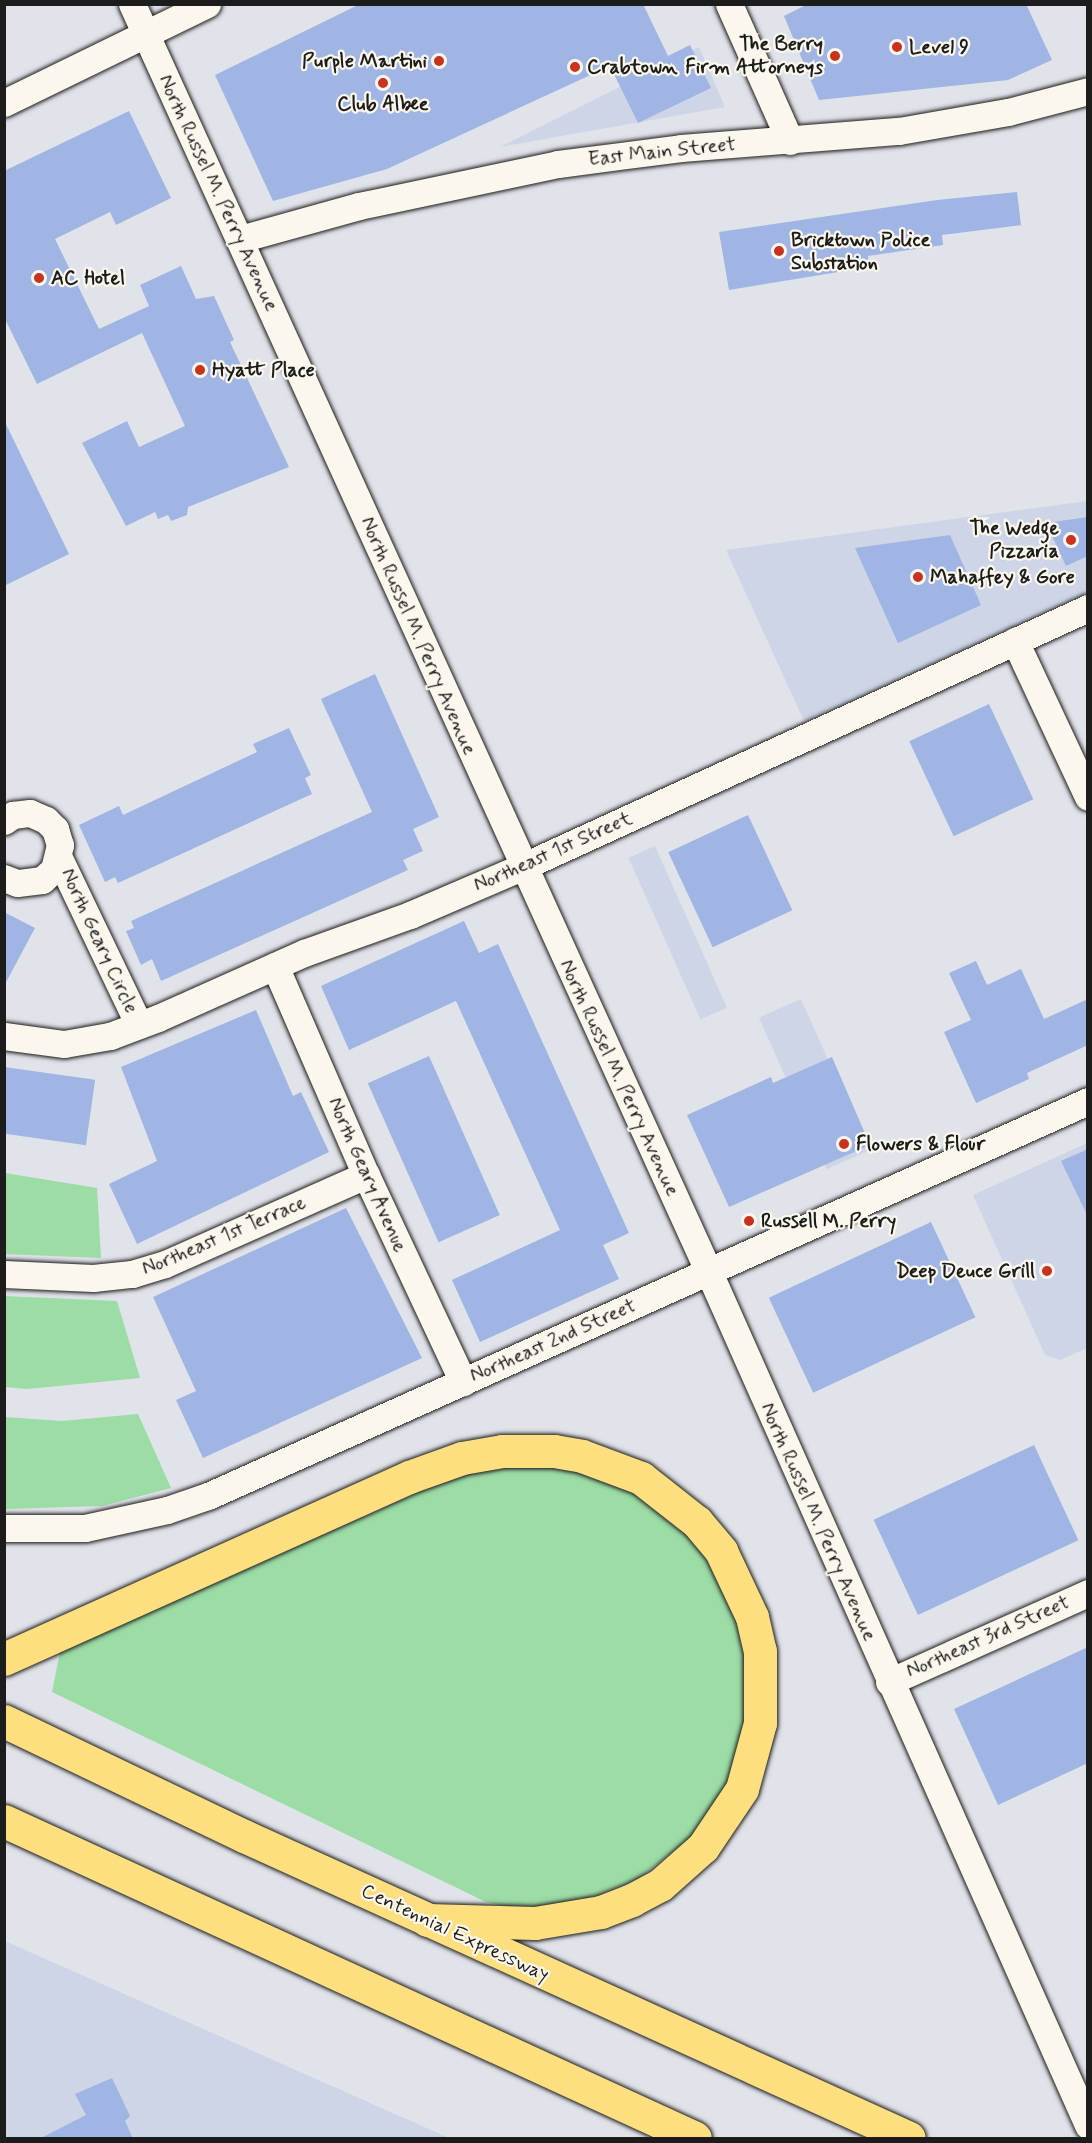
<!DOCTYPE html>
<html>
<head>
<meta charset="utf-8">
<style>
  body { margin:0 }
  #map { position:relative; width:1092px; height:2143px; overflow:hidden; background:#e0e3e9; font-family:Mynerve,sans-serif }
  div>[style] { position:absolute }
  .built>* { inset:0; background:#cdd5e7; transform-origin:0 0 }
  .green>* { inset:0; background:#9cdca5 }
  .building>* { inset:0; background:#a0b5e3; transform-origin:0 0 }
  .roads { filter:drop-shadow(0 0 2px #1c1c1c) drop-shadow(0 0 2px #1c1c1c) }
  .minor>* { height:27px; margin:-13.5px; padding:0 13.5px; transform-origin:13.5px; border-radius:13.5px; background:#fbf7ec }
  .highway>* { height:33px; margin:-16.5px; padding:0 16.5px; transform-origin:16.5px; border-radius:16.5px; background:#fedf80 }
  .dots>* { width:16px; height:16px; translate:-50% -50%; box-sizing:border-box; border:3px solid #fbf7ec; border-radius:50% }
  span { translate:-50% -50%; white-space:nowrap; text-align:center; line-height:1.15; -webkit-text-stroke:4.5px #fbf7ec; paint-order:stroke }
  .poi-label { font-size:20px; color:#1c1c1c; font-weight:700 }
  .right { translate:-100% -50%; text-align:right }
  .left { translate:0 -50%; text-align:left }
  .street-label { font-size:20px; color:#1c1c1c }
  .frame { position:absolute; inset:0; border:6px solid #1c1c1c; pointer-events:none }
</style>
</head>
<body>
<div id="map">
  <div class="built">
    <i style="clip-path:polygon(699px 47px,725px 107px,500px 147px)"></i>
    <i style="clip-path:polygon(1087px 501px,1087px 592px,804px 721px,726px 550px)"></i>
    <i style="left:655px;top:846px;width:177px;height:29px;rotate:66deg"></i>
    <i style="left:801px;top:999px;width:166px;height:46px;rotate:66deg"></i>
    <i style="clip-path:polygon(1087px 1143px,1087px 1348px,1060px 1360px,1045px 1355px,973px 1195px)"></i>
    <i style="clip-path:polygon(5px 1941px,449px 2138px,5px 2138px)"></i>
  </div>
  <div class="green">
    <i style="clip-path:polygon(5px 1173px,97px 1188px,101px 1258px,5px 1254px)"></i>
    <i style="clip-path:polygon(4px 1296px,117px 1301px,140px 1378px,27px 1389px,5px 1387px)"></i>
    <i style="clip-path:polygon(138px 1414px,171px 1488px,102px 1506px,5px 1509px,5px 1417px,62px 1421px)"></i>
    <i style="clip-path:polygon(550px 1464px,593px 1473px,633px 1490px,697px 1542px,739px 1616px,750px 1691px,734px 1768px,717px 1802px,690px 1838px,638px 1879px,582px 1902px,519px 1909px,486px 1902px,52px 1692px,60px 1652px,470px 1469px)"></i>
  </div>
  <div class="building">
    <i style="clip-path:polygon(360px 4px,643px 4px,668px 56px,690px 45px,711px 88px,638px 123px,610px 66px,387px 169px,273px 201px,215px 75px)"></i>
    <i style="clip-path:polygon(808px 4px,1026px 4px,1052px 60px,1008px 80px,819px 100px,784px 16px)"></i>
    <i style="clip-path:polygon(129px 111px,171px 198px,116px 225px,110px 212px,55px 239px,99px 329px,149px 306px,140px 285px,181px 266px,196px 299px,214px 296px,234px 340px,230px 342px,289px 467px,188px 507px,187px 515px,171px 521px,168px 515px,158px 519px,155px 512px,126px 526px,82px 443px,127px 421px,139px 447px,185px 426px,142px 333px,37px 384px,4px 317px,4px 171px)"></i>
    <i style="clip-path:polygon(1017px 192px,1021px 225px,942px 235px,943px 245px,868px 256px,869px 267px,729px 290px,719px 232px,937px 200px)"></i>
    <i style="clip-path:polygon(4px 420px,69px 554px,4px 586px)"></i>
    <i style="clip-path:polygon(1088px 517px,1088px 556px,1066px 566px,1046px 523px)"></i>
    <i style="clip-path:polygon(950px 535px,981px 605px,898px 643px,855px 548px)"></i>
    <i style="clip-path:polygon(375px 674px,439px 817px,413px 829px,423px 851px,403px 860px,408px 870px,161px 981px,152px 959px,141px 965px,126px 931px,134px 928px,131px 921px,372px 812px,321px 699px)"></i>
    <i style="left:989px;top:704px;width:105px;height:88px;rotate:65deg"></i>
    <i style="clip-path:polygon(289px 728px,311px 775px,305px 778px,312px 794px,118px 883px,115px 877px,105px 882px,79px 825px,119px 806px,123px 815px,257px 752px,253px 744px)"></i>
    <i style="left:748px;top:815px;width:105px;height:88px;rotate:65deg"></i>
    <i style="clip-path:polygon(4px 912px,35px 928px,4px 986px)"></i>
    <i style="clip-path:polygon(464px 921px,479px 953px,498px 944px,629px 1233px,603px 1245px,619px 1279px,480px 1342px,452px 1280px,560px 1230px,456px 1001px,349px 1050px,321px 986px)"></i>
    <i style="clip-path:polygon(976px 961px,987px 985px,1021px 969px,1044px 1019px,1088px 999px,1088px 1045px,1027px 1073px,1029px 1079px,976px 1103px,944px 1032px,971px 1020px,949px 973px)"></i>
    <i style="clip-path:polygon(256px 1010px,293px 1096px,301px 1092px,329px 1152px,137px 1244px,109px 1184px,157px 1161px,121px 1067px)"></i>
    <i style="left:429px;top:1056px;width:174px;height:67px;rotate:66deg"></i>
    <i style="clip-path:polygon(832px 1057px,870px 1145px,729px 1207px,687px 1115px,771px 1077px,773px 1083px)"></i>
    <i style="left:4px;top:1067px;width:92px;height:66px;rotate:8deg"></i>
    <i style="clip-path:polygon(1088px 1149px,1088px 1217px,1061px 1161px)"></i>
    <i style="clip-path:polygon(346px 1208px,422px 1358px,203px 1458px,176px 1400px,196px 1391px,153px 1297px)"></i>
    <i style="left:931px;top:1222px;width:105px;height:179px;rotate:65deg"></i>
    <i style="left:1034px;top:1445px;width:105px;height:177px;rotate:65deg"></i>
    <i style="clip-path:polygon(1088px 1647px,1088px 1763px,998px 1805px,954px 1709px)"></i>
    <i style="clip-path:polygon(112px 2078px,130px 2116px,125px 2121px,133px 2139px,39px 2139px,86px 2115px,75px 2094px)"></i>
  </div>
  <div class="roads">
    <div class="minor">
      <i style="left:132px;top:4px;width:1391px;rotate:65.54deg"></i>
      <i style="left:708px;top:1270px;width:936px;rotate:66.04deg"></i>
      <i style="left:729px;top:4px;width:150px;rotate:66deg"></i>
      <i style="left:4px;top:103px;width:226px;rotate:-26deg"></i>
      <i style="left:240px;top:239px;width:123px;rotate:-15.5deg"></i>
      <i style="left:359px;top:206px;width:203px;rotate:-11.9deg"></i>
      <i style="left:558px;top:164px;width:124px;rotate:-7.4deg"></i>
      <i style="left:681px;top:148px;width:219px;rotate:-4.5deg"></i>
      <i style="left:899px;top:131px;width:111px;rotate:-9.9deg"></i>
      <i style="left:1008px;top:112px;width:83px;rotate:-14.7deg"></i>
      <i style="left:1015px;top:641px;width:172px;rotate:64.9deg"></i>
      <i style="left:4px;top:821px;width:11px;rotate:-34deg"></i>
      <i style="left:13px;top:815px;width:17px;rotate:-7deg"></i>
      <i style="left:30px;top:813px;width:17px;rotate:24deg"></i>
      <i style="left:46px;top:820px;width:13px;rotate:45deg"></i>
      <i style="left:55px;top:829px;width:17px;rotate:73deg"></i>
      <i style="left:60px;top:845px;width:25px;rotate:104deg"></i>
      <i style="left:54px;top:869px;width:16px;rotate:137deg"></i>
      <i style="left:42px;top:880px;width:25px;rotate:173deg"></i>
      <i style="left:17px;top:883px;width:14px;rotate:-159deg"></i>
      <i style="left:59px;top:858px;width:185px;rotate:64.4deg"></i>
      <i style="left:275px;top:966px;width:228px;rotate:66.5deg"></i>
      <i style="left:366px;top:1175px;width:229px;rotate:64.9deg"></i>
      <i style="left:4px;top:1036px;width:61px;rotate:7.6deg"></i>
      <i style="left:64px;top:1044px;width:47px;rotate:-9.9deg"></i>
      <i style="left:110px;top:1036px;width:51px;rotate:-20.6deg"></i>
      <i style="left:158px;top:1018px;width:160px;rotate:-24deg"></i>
      <i style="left:304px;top:953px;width:113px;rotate:-19.7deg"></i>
      <i style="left:410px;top:915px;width:122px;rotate:-23.2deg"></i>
      <i style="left:522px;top:867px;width:622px;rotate:-24.59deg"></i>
      <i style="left:4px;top:1274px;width:89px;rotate:2.6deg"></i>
      <i style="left:93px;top:1278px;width:39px;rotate:-6deg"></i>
      <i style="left:132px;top:1274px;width:34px;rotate:-17deg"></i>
      <i style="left:165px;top:1264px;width:220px;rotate:-23.9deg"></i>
      <i style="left:4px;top:1528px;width:81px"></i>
      <i style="left:85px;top:1528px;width:84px;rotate:-12.4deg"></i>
      <i style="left:167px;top:1510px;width:43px;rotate:-18.9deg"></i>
      <i style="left:208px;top:1496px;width:965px;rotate:-24.17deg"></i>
      <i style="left:889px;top:1682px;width:218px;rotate:-24.1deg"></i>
    </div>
    <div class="highway">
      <i style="left:4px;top:1659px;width:444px;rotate:-24.2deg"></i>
      <i style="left:409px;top:1477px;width:56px;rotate:-19.7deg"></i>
      <i style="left:462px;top:1458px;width:41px;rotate:-9.9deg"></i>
      <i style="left:502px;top:1451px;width:52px"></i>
      <i style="left:554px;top:1451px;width:28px;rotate:10deg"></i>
      <i style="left:582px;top:1456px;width:63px;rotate:20.4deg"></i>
      <i style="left:641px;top:1478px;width:71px;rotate:38.2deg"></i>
      <i style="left:697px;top:1522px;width:38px;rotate:50deg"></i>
      <i style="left:721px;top:1551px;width:73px;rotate:64.8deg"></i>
      <i style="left:752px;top:1617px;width:35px;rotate:77deg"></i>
      <i style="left:760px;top:1651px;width:72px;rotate:90deg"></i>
      <i style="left:760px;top:1723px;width:68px;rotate:105.3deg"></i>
      <i style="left:742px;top:1789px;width:70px;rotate:123.9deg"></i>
      <i style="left:703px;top:1847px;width:57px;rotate:138.5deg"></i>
      <i style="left:660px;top:1885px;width:32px;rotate:152deg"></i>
      <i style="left:632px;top:1900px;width:33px;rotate:159deg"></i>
      <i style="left:601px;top:1912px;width:67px;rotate:170.5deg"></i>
      <i style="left:535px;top:1923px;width:108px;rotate:-178.4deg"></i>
      <i style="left:4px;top:1721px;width:266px;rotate:25.6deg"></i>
      <i style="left:244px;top:1836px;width:730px;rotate:24.42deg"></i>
      <i style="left:4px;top:1821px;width:760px;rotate:24.64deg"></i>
    </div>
  </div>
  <div class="dots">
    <i style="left:897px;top:47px;background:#c8321e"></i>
    <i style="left:835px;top:56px;background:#c8321e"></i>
    <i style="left:439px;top:61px;background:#c8321e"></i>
    <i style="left:575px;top:67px;background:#c8321e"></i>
    <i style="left:383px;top:83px;background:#c8321e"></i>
    <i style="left:779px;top:251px;background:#c8321e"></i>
    <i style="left:39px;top:278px;background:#c8321e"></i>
    <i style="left:200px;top:370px;background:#c8321e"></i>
    <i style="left:1071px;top:540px;background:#c8321e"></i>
    <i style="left:918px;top:577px;background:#c8321e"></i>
    <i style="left:844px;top:1144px;background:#c8321e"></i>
    <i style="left:749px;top:1221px;background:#c8321e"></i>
    <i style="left:1047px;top:1271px;background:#c8321e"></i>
  </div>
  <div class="poi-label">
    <span class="right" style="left:823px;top:56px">The Berry<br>Firm Attorneys</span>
    <span class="left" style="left:909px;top:47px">Level 9</span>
    <span class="right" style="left:427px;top:61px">Purple Martini</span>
    <span class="left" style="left:587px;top:67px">Crabtown</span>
    <span style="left:383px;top:104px">Club Albee</span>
    <span class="left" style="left:791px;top:252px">Bricktown Police<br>Substation</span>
    <span class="left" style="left:51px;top:278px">AC Hotel</span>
    <span class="left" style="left:212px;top:370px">Hyatt Place</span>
    <span class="right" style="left:1059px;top:540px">The Wedge<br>Pizzaria</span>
    <span class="left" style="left:930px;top:577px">Mahaffey &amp; Gore</span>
    <span class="left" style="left:856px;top:1144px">Flowers &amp; Flour</span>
    <span class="left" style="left:761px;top:1221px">Russell M. Perry</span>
    <span class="right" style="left:1035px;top:1271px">Deep Deuce Grill</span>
  </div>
  <div class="street-label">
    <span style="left:662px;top:152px;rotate:-6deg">East Main Street</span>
    <span style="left:218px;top:193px;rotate:65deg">North Russel M. Perry Avenue</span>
    <span style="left:418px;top:636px;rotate:66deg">North Russel M. Perry Avenue</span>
    <span style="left:553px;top:852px;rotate:-24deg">Northeast 1st Street</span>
    <span style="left:99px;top:941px;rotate:65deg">North Geary Circle</span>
    <span style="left:619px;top:1078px;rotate:65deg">North Russel M. Perry Avenue</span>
    <span style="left:367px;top:1175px;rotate:66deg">North Geary Avenue</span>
    <span style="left:224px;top:1236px;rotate:-23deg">Northeast 1st Terrace</span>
    <span style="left:553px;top:1341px;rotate:-24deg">Northeast 2nd Street</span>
    <span style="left:818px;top:1522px;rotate:66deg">North Russel M. Perry Avenue</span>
    <span style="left:988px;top:1637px;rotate:-24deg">Northeast 3rd Street</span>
    <span style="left:455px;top:1933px;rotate:25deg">Centennial Expressway</span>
  </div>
  <div class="frame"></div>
</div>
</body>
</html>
